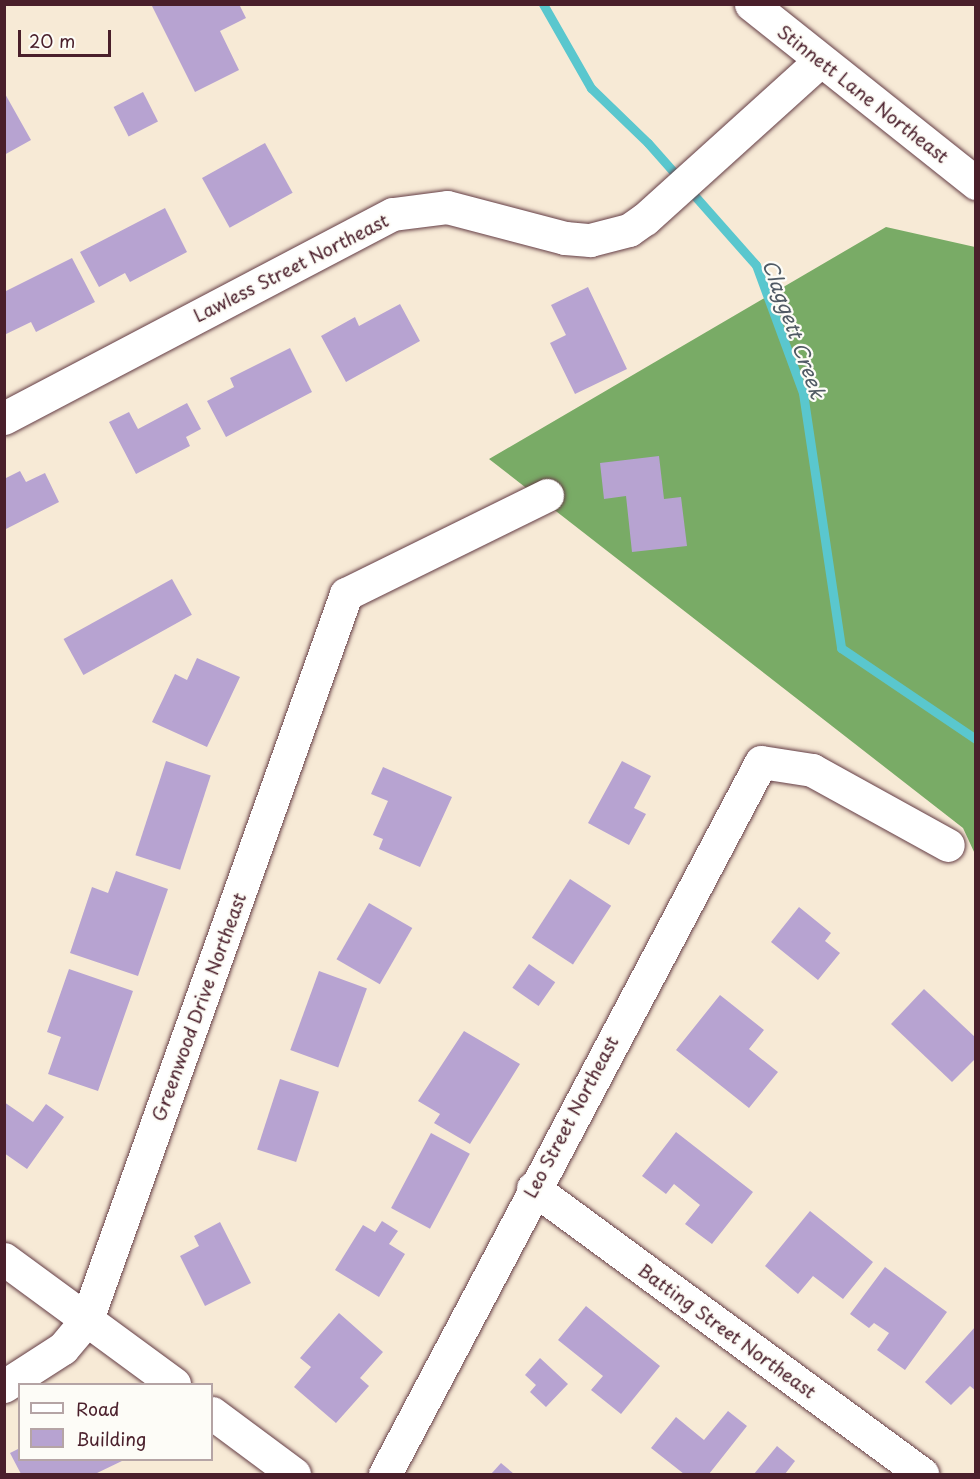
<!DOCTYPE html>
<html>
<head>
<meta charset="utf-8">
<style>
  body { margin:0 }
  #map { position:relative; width:980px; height:1479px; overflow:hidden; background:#f7ead6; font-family:"Playpen Sans",sans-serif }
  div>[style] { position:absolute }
  .forest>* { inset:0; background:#79ab66 }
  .stream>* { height:9px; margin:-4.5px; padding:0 4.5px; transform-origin:4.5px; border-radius:4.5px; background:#5ac7ce }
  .building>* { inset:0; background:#b7a3d1; transform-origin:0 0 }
  .roads { filter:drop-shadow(0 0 2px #643d45) drop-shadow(0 0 2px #643d45) }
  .minor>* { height:33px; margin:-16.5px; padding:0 16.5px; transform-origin:16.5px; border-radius:16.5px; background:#fff }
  span { translate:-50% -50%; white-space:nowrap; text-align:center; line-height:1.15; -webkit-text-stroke:4.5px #fdfcf7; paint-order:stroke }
  .street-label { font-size:18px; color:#4a1f2b }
  .water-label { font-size:20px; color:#505a64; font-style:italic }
  .frame { position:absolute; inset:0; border:6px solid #4a1f2b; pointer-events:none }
  .legend { position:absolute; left:18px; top:1383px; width:195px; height:78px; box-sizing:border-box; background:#fdfcf7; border:2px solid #b5a4a5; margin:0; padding:8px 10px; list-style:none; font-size:18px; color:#4a1f2b }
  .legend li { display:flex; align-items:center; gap:12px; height:30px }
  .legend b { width:30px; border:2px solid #b5a4a5 }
  .scale { position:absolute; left:18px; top:30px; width:93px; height:27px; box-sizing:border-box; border:3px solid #4a1f2b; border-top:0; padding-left:8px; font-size:18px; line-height:21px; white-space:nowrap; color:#4a1f2b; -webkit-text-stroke:4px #fdfcf7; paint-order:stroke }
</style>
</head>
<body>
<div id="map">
  <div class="forest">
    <i style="clip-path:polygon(886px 227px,975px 247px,975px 854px,963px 828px,489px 459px)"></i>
  </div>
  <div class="stream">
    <i style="left:543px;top:4px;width:97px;rotate:60.3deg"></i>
    <i style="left:591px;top:88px;width:79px;rotate:44deg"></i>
    <i style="left:648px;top:143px;width:163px;rotate:48.5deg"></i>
    <i style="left:756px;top:265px;width:136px;rotate:69.8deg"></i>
    <i style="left:803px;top:393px;width:258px;rotate:81.5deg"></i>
    <i style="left:841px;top:648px;width:163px;rotate:34deg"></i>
  </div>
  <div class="building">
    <i style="clip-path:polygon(151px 4px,239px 4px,246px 18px,220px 31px,239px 70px,195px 92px)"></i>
    <i style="clip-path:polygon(4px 92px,31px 140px,4px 155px)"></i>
    <i style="left:143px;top:92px;width:33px;height:33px;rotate:63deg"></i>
    <i style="left:265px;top:143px;width:57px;height:72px;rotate:61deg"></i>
    <i style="clip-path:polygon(165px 208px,187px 252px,130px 282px,125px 273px,99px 287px,80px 252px)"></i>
    <i style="clip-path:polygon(72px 258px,95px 302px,36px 332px,31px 322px,4px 335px,4px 292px)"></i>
    <i style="clip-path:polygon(588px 287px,627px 369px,575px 394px,550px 343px,566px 335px,551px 305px)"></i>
    <i style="clip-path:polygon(400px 304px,420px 341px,346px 382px,321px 336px,355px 317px,359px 326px)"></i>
    <i style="clip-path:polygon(290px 348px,312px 392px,226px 437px,207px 401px,234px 387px,230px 378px)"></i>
    <i style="clip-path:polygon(187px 403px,201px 429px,186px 437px,190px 446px,136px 474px,109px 422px,129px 412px,138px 429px)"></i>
    <i style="clip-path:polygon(659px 456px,664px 499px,681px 497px,687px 546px,632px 552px,626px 496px,604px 499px,600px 463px)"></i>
    <i style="clip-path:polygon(20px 471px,26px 482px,45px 473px,59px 502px,4px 530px,4px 479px)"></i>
    <i style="left:172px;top:579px;width:41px;height:124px;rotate:61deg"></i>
    <i style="clip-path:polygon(197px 658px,240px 677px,207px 747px,152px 722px,175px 674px,187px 680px)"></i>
    <i style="left:166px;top:761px;width:47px;height:99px;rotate:18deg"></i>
    <i style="clip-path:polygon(622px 761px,651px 776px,634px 808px,646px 814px,629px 845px,588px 823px)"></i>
    <i style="clip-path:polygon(383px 767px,452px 797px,420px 867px,379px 849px,383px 839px,373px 835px,388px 801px,371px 794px)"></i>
    <i style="clip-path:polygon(116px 871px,168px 889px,138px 976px,70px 953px,92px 887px,108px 893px)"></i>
    <i style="left:570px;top:879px;width:49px;height:70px;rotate:33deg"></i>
    <i style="left:369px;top:903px;width:50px;height:65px;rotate:30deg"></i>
    <i style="clip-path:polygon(799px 907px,831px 933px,825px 941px,840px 953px,818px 980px,771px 942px)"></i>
    <i style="left:529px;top:964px;width:32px;height:29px;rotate:35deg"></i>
    <i style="clip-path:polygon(69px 969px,133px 991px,98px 1091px,48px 1074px,61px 1037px,47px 1032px)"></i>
    <i style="left:319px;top:971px;width:51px;height:84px;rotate:20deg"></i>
    <i style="clip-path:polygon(924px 989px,976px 1038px,976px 1058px,952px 1082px,891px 1024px)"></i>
    <i style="clip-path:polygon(720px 995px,764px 1030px,749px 1049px,778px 1072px,749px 1108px,676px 1050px)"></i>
    <i style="clip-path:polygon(464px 1031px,520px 1064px,470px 1144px,434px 1123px,440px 1114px,418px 1101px)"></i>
    <i style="left:280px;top:1079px;width:41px;height:74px;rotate:18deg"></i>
    <i style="clip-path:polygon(4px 1102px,33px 1122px,46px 1104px,64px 1117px,27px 1169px,4px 1153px)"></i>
    <i style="clip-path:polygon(676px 1132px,753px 1192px,712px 1244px,685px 1224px,700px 1205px,674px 1184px,666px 1194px,642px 1176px)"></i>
    <i style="left:431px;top:1133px;width:44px;height:85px;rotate:28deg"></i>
    <i style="clip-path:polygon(810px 1211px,873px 1262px,843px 1299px,813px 1276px,798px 1294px,765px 1266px)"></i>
    <i style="clip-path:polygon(382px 1221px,398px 1231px,389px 1244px,405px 1254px,379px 1297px,335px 1270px,363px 1225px,375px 1232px)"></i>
    <i style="clip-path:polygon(220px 1222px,251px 1283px,205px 1306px,180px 1256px,199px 1246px,194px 1236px)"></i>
    <i style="clip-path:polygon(885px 1267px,947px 1312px,905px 1370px,877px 1350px,889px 1333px,874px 1323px,869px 1328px,850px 1314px)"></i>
    <i style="clip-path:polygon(586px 1306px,660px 1366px,621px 1414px,591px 1390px,603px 1376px,558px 1340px)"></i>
    <i style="clip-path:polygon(339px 1313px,383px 1352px,360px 1378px,369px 1386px,336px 1423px,294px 1387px,311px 1367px,300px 1358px)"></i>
    <i style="clip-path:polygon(976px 1326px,976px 1391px,970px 1386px,951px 1405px,925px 1382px)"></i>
    <i style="clip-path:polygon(540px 1358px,568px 1384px,546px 1407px,530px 1392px,536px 1385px,525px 1375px)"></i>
    <i style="clip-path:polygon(728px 1411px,747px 1426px,709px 1474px,684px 1474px,651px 1448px,676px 1417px,704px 1440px)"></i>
    <i style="clip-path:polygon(777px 1446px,795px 1461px,785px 1474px,754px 1474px)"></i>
    <i style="clip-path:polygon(20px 1448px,20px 1460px,124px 1460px,95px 1474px,21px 1474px,10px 1453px)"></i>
    <i style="clip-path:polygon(501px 1463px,514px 1474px,491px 1474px)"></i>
  </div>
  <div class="roads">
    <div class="minor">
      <i style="left:751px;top:4px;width:288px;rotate:38.5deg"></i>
      <i style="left:4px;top:418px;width:439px;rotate:-27.7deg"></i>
      <i style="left:393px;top:214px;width:54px;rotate:-7.4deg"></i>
      <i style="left:447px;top:207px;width:122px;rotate:14.7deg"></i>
      <i style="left:565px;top:238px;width:25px;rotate:5deg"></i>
      <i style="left:590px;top:240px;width:40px;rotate:-14.4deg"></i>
      <i style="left:629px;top:230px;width:19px;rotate:-35deg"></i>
      <i style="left:645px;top:219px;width:234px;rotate:-42.1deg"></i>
      <i style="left:533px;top:1188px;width:483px;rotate:36.3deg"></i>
      <i style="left:4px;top:1259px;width:211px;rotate:36.3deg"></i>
      <i style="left:4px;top:1386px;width:70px;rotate:-32.8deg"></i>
      <i style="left:63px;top:1348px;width:38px;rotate:-50deg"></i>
      <i style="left:87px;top:1319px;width:770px;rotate:-70.34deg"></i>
      <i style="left:346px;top:594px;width:224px;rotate:-26.2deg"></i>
      <i style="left:212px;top:1413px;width:102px;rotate:36.6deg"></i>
      <i style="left:385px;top:1474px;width:805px;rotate:-62.16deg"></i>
      <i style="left:761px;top:762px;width:52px;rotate:8.9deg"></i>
      <i style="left:812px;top:770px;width:155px;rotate:28.9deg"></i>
    </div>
  </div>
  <div class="street-label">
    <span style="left:863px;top:94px;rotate:38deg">Stinnett Lane Northeast</span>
    <span style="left:291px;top:268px;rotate:-27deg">Lawless Street Northeast</span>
    <span style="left:199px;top:1007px;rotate:-70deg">Greenwood Drive Northeast</span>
    <span style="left:571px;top:1117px;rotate:-62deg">Leo Street Northeast</span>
    <span style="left:727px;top:1331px;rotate:36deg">Batting Street Northeast</span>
  </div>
  <div class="water-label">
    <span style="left:794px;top:329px;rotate:70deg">Claggett Creek</span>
  </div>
  <div class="frame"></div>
  <ul class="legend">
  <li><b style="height:8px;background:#fff"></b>Road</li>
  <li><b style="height:16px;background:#b7a3d1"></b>Building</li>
  </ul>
  <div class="scale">20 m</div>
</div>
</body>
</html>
